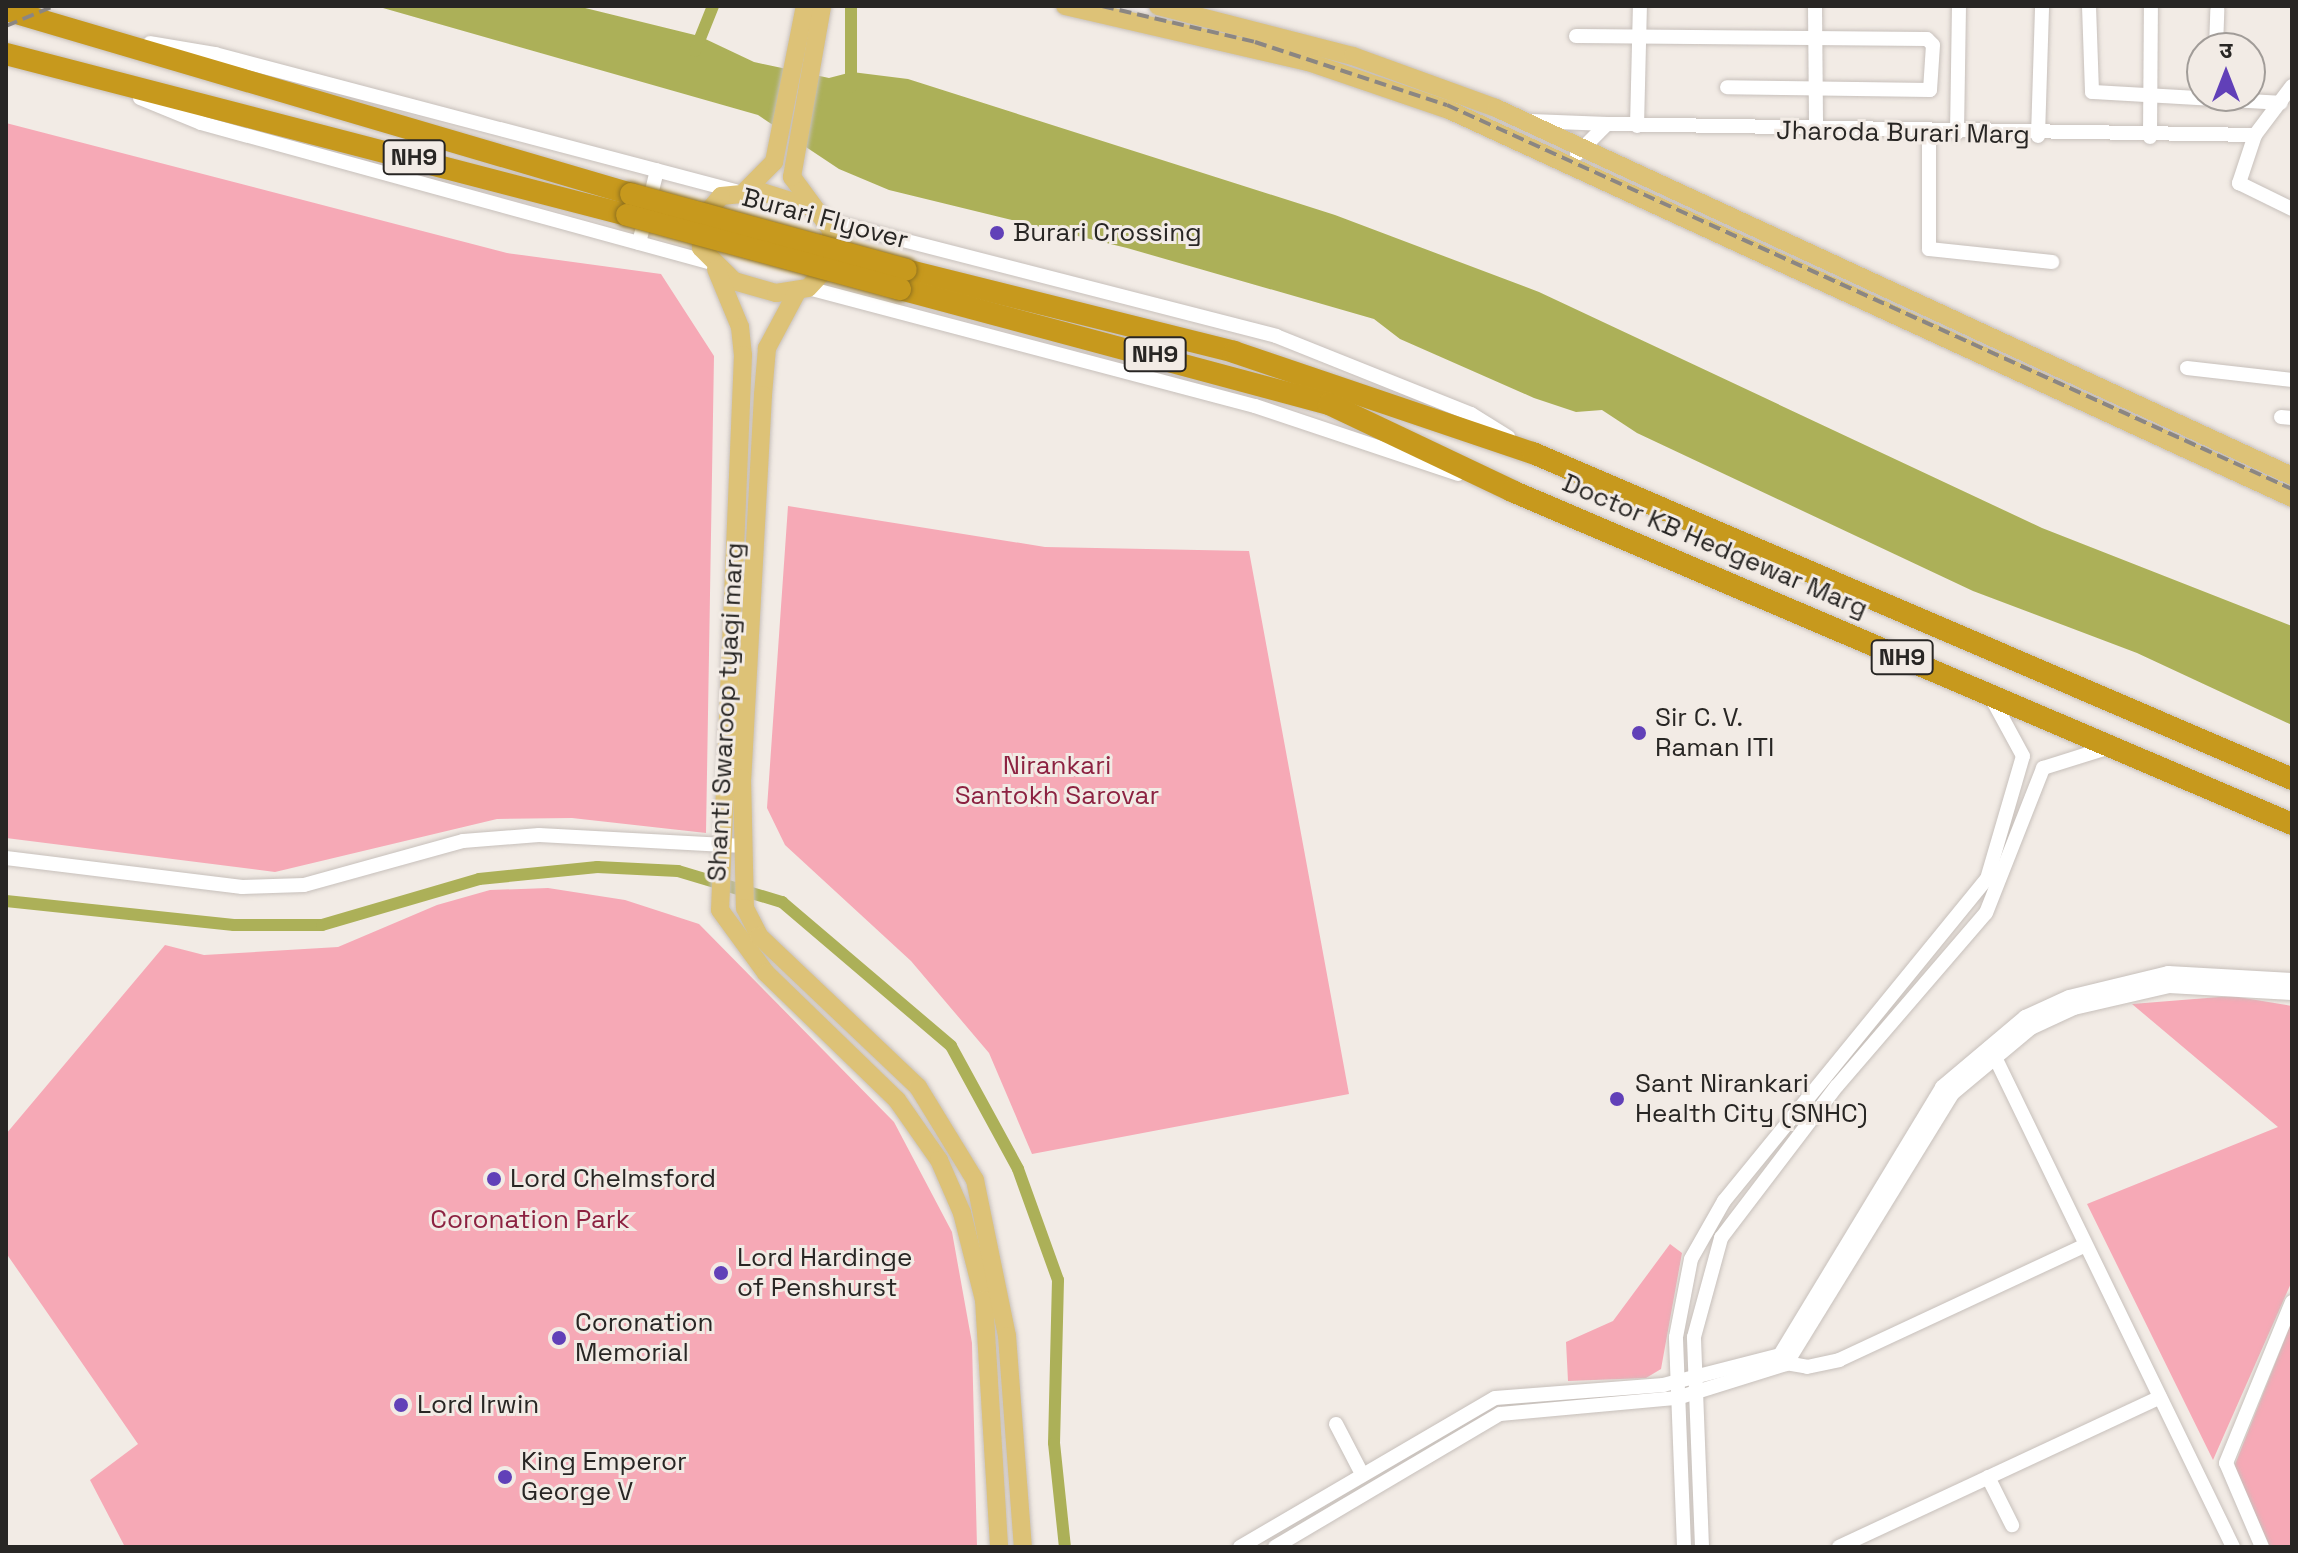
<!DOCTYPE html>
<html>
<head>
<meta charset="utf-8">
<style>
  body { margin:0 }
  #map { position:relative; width:2298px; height:1553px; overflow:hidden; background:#f2ebe5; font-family:"Space Grotesk","Noto Sans Devanagari",sans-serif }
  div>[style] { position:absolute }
  .green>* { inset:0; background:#f6a9b6 }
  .water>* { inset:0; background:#acb058 }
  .canal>* { height:12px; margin:-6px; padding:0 6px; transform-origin:6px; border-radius:6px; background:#acb058 }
  .roads { filter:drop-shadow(0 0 2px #c7c0bb) drop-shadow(0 0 2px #c7c0bb) }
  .minor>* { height:14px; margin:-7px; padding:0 7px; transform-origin:7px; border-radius:7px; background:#fff }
  .major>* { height:18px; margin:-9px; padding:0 9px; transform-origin:9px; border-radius:9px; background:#ddc277 }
  .highway>* { height:22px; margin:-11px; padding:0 11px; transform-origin:11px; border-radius:11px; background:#c7991d }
  .rail>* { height:4px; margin-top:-2px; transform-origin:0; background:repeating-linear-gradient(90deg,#8b8682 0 12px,transparent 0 18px) }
  .bridges { filter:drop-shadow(0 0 2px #8f711f) drop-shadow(0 0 2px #8f711f) }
  .highway-bridge>* { height:22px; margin:-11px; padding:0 11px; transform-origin:11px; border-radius:11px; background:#c7991d }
  .dots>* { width:22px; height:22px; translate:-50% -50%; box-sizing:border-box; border:4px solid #f2ebe5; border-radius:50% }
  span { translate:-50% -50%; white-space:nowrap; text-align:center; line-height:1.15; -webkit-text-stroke:6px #f2ebe5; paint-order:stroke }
  .shield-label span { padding:2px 6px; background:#f2ebe5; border:2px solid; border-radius:6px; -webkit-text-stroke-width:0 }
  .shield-label { font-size:24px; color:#282624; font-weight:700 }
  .street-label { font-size:26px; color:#282624 }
  .poi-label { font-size:26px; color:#282624 }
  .left { translate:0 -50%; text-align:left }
  .park-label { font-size:26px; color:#8c2241 }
  .frame { position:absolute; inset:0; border:8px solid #282624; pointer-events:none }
  .north { position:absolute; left:2186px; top:32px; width:80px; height:80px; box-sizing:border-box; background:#f2ebe5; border:2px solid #a19c98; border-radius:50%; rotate:0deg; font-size:22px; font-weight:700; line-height:32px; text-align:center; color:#282624 }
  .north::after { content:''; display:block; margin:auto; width:28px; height:36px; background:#6140b8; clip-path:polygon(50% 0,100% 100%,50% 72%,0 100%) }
</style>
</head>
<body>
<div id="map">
  <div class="green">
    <i style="clip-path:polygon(6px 123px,507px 253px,661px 274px,714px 356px,706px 833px,572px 818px,497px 819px,275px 872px,6px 838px)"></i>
    <i style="clip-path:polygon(788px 506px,1045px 547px,1249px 551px,1349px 1094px,1032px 1154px,989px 1053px,911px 961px,785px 845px,767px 808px)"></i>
    <i style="clip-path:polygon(548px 888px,625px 900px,699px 924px,894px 1122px,952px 1232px,972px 1343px,977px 1547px,125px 1547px,90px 1480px,138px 1444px,6px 1253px,6px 1134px,165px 945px,204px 955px,338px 947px,437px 905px,490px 890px)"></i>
    <i style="clip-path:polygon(2232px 996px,2292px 1006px,2292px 1281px,2213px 1460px,2087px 1204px,2278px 1127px,2132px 1004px)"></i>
    <i style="clip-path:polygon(1670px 1244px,1682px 1253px,1661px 1369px,1646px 1378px,1568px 1381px,1566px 1342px,1613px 1321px)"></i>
    <i style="clip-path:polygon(2292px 1321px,2292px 1547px,2270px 1547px,2234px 1467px)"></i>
  </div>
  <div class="water">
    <i style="clip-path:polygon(376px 6px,577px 6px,699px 36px,754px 62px,829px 78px,852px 72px,908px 79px,1335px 215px,1539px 292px,2042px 528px,2292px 626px,2292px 725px,2137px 653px,1973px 591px,1637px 433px,1602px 410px,1576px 412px,1534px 398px,1400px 339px,1374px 319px,1127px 248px,889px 190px,839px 169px,758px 115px)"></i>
  </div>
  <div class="canal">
    <i style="left:695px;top:51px;width:48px;rotate:-68.2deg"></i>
    <i style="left:851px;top:87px;width:81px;rotate:-90deg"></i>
    <i style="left:6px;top:901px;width:229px;rotate:6deg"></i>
    <i style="left:234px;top:925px;width:88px"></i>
    <i style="left:322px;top:925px;width:164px;rotate:-16.3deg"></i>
    <i style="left:479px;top:879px;width:119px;rotate:-5.8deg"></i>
    <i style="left:597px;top:867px;width:81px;rotate:2.8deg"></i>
    <i style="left:678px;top:871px;width:109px;rotate:16.6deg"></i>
    <i style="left:782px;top:902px;width:222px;rotate:40.4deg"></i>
    <i style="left:951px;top:1046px;width:140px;rotate:61.4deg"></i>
    <i style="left:1018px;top:1169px;width:118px;rotate:70.2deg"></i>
    <i style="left:1058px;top:1280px;width:163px;rotate:91.4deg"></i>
    <i style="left:1054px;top:1443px;width:105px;rotate:84deg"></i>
  </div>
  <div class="roads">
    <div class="minor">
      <i style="left:1815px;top:6px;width:123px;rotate:89.5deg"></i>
      <i style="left:2089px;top:6px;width:86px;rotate:88deg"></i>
      <i style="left:2092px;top:92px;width:189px;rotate:3.3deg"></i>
      <i style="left:1576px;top:36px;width:351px;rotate:0.5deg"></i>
      <i style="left:1927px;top:39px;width:8px;rotate:45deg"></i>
      <i style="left:1933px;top:45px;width:45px;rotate:93.8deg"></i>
      <i style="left:1930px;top:90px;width:203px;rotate:-179.2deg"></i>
      <i style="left:150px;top:43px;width:66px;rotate:9.6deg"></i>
      <i style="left:215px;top:54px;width:538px;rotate:14.76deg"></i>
      <i style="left:2216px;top:48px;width:38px;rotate:-88deg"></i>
      <i style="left:2292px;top:86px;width:61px;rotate:127.1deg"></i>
      <i style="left:2255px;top:135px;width:51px;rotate:108.4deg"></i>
      <i style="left:2239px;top:183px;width:59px;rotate:26.1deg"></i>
      <i style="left:140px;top:98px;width:66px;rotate:22.3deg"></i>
      <i style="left:201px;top:123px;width:526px;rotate:15.33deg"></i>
      <i style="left:1532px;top:121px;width:75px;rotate:2.3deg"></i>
      <i style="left:1637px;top:126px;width:120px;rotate:-88.6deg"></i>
      <i style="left:1929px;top:132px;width:117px;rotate:90deg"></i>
      <i style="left:1929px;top:249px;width:124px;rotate:6deg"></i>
      <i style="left:1957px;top:133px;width:127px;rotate:-89.1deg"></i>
      <i style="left:2038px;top:136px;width:130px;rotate:-88.2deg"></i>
      <i style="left:2150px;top:137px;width:131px;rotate:-89.6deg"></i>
      <i style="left:1577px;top:154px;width:42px;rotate:-45deg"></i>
      <i style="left:1607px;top:124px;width:648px;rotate:0.97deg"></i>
      <i style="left:825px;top:220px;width:466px;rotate:14.4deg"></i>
      <i style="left:1276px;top:336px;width:210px;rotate:21.8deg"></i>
      <i style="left:1471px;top:414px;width:44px;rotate:31.9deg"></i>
      <i style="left:639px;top:243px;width:75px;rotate:-76.1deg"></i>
      <i style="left:808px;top:288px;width:462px;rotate:14.8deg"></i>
      <i style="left:1255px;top:406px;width:214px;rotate:18.5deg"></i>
      <i style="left:2187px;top:368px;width:106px;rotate:6.5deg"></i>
      <i style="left:2281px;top:417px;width:11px;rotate:5deg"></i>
      <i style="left:6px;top:858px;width:238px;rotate:7deg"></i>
      <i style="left:242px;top:887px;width:62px;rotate:-1.8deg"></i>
      <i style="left:304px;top:885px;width:165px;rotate:-15.5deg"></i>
      <i style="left:463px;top:841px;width:76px;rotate:-4.5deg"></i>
      <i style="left:539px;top:835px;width:205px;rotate:3.1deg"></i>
      <i style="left:1990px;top:1047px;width:556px;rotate:64.08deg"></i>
      <i style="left:1780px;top:1362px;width:27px;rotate:10deg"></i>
      <i style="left:1807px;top:1367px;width:33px;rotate:-12deg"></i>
      <i style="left:1839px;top:1360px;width:272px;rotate:-25deg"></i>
      <i style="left:1336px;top:1424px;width:56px;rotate:62.5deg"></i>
      <i style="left:1988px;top:1477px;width:54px;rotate:63.4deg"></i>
      <i style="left:1240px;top:1547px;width:295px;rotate:-30.3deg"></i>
      <i style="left:1495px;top:1398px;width:169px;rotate:-4.4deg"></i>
      <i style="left:1663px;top:1385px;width:121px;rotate:-14.4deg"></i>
      <i style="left:1780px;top:1355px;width:313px;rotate:-58.8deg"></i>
      <i style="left:1942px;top:1087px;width:109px;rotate:-40.1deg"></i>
      <i style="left:2025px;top:1017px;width:48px;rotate:-24.4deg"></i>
      <i style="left:2069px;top:997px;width:102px;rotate:-13.6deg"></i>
      <i style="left:2168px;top:973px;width:124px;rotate:3.2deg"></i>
      <i style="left:1275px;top:1547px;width:261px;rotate:-30.6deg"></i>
      <i style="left:1500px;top:1414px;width:178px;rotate:-5.2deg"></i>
      <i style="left:1677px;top:1398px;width:114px;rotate:-17.3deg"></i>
      <i style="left:1786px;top:1364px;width:317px;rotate:-58.4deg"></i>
      <i style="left:1952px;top:1094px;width:103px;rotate:-39.9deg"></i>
      <i style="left:2031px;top:1028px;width:47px;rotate:-24.9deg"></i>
      <i style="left:2074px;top:1008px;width:98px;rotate:-13deg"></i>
      <i style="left:2169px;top:986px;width:123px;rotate:3.3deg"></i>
      <i style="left:1684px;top:1547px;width:210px;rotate:-92.2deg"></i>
      <i style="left:1676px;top:1337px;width:79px;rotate:-79.1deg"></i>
      <i style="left:1691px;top:1259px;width:67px;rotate:-60.4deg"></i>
      <i style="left:1724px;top:1201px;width:416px;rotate:-50.8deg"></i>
      <i style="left:1987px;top:879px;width:128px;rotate:-73.7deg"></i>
      <i style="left:2023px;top:756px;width:65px;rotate:-118.5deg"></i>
      <i style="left:1702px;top:1547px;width:210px;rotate:-92.2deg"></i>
      <i style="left:1694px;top:1337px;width:103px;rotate:-74.7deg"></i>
      <i style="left:1721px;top:1238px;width:191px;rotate:-52.7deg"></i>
      <i style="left:1837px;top:1086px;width:228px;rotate:-49.3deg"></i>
      <i style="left:1986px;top:913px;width:156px;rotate:-68.5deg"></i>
      <i style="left:2043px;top:768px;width:70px;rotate:-17.4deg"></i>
      <i style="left:1839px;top:1547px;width:354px;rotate:-25deg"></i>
      <i style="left:2262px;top:1547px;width:91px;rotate:-113.2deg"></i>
      <i style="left:2226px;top:1463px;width:174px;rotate:-67.7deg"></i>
    </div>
    <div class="major">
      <i style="left:1065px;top:6px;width:249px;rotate:13deg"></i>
      <i style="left:1308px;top:62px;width:149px;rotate:18.8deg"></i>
      <i style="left:1449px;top:110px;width:928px;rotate:24.71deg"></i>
      <i style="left:1158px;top:6px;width:201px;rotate:14.4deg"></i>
      <i style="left:1353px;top:56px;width:152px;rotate:20deg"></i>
      <i style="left:1496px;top:108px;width:877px;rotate:24.81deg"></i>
      <i style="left:746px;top:190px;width:40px;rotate:-45deg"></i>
      <i style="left:774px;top:162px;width:159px;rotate:-78.8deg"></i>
      <i style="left:810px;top:207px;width:50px;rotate:-162.6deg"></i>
      <i style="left:762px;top:192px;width:41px;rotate:174.4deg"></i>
      <i style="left:721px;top:196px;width:30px;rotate:130deg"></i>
      <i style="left:702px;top:219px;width:29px;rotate:92deg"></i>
      <i style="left:701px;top:248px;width:47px;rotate:45deg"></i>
      <i style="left:734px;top:281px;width:44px;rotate:15.9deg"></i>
      <i style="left:776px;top:293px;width:32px;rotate:-9deg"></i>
      <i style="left:808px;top:288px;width:34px;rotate:-47deg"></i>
      <i style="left:831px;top:263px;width:33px;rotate:-90deg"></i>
      <i style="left:831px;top:230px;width:66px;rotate:-126.3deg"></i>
      <i style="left:792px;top:177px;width:174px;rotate:-80deg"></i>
      <i style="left:716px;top:269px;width:63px;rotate:67.5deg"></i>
      <i style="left:740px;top:327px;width:28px;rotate:84deg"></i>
      <i style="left:743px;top:355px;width:555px;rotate:92.37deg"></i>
      <i style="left:720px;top:910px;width:78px;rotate:53.9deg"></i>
      <i style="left:766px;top:973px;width:182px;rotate:44.1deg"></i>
      <i style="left:897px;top:1100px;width:73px;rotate:55deg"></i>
      <i style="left:939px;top:1160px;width:58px;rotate:66.5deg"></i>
      <i style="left:962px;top:1213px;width:90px;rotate:75.8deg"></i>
      <i style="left:984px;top:1300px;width:247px;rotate:86.5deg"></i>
      <i style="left:797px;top:292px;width:64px;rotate:118.2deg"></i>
      <i style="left:767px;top:348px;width:47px;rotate:94.9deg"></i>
      <i style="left:763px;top:395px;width:384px;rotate:93.1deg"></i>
      <i style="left:742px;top:778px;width:130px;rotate:88.7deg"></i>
      <i style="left:745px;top:908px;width:31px;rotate:63deg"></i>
      <i style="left:759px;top:936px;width:219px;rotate:43.5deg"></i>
      <i style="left:918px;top:1087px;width:109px;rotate:58.5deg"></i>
      <i style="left:975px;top:1180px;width:159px;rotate:78.4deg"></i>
      <i style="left:1007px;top:1336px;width:212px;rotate:85.7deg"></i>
    </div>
    <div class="highway">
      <i style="left:6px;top:10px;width:652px;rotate:16.4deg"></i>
      <i style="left:6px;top:54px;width:642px;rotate:14.53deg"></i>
      <i style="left:906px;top:270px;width:338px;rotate:14deg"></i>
      <i style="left:1234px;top:352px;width:316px;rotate:18.7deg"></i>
      <i style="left:1533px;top:453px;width:826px;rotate:23.24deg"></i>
      <i style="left:900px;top:289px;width:444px;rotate:15deg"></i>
      <i style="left:1329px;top:404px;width:203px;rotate:25.4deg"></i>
      <i style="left:1512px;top:491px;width:848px;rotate:23.12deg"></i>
    </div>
  </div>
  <div class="rail">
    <i style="left:1102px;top:6px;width:157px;rotate:13.2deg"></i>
    <i style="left:1255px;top:42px;width:202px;rotate:18.2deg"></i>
    <i style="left:1447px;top:105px;width:928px;rotate:24.44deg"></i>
    <i style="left:6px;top:26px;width:52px;rotate:-22.6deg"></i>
  </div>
  <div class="bridges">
    <div class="highway-bridge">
      <i style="left:631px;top:194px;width:285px;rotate:15.4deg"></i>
      <i style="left:627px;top:215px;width:283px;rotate:15.2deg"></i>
    </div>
  </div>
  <div class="dots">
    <i style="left:997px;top:233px;background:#6140b8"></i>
    <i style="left:1639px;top:733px;background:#6140b8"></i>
    <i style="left:1617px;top:1099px;background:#6140b8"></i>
    <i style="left:494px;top:1179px;background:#6140b8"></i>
    <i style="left:721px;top:1273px;background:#6140b8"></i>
    <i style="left:559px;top:1338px;background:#6140b8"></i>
    <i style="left:401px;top:1405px;background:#6140b8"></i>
    <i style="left:505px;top:1477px;background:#6140b8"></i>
  </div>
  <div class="shield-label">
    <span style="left:414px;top:157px">NH9</span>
    <span style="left:1155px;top:354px">NH9</span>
    <span style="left:1902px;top:657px">NH9</span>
  </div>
  <div class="street-label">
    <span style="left:1903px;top:133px;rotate:1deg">Jharoda Burari Marg</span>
    <span style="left:825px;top:219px;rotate:15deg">Burari Flyover</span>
    <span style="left:1715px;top:546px;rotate:23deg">Doctor KB Hedgewar Marg</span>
    <span style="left:726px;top:712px;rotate:-87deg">Shanti Swaroop tyagi marg</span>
  </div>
  <div class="poi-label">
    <span class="left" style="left:1013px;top:233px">Burari Crossing</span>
    <span class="left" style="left:1655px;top:733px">Sir C. V.<br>Raman ITI</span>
    <span class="left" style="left:1635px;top:1099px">Sant Nirankari<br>Health City (SNHC)</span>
    <span class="left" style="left:510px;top:1179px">Lord Chelmsford</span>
    <span class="left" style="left:737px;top:1273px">Lord Hardinge<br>of Penshurst</span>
    <span class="left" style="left:575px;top:1338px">Coronation<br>Memorial</span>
    <span class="left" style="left:417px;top:1405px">Lord Irwin</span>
    <span class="left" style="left:521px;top:1477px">King Emperor<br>George V</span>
  </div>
  <div class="park-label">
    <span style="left:1057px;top:781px">Nirankari<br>Santokh Sarovar</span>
    <span style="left:530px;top:1220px">Coronation Park</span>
  </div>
  <div class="frame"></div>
  <div class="north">उ</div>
</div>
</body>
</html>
